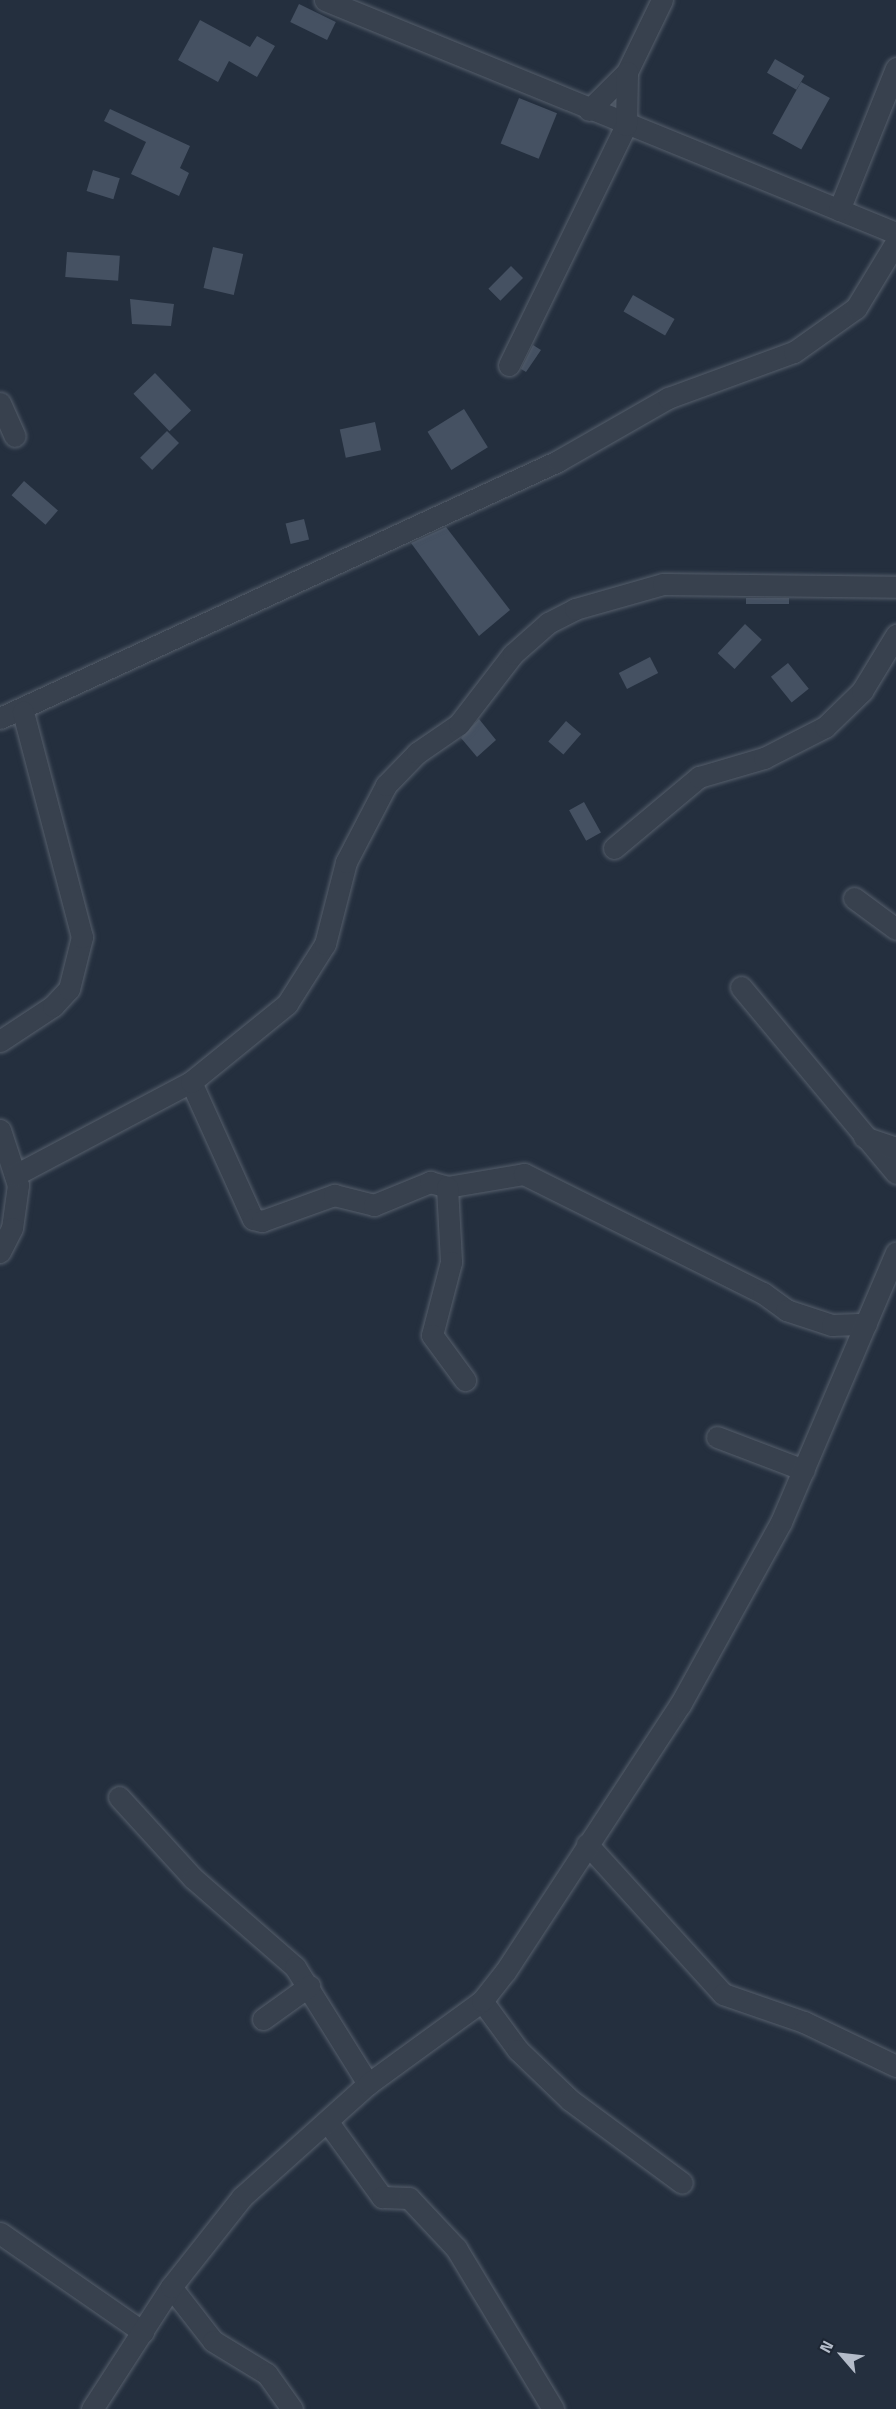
<!DOCTYPE html>
<html>
<head>
<meta charset="utf-8">
<style>
  body { margin:0 }
  #map { position:relative; width:896px; height:2409px; overflow:hidden; background:#242f3e; font-family:"Titillium Web",sans-serif }
  div>[style] { position:absolute }
  .building>* { inset:0; background:#455162; transform-origin:0 0 }
  .roads { filter:drop-shadow(0 0 2px #565f6c) drop-shadow(0 0 2px #565f6c) }
  .minor>* { height:21px; margin:-10.5px; padding:0 10.5px; transform-origin:10.5px; border-radius:10.5px; background:#38414e }
  span { translate:-50% -50%; white-space:nowrap; text-align:center; line-height:1.15; -webkit-text-stroke:6px #1d2633; paint-order:stroke }
  .north { position:absolute; left:812px; top:2325px; width:60px; height:60px; -webkit-text-stroke:4px #1d2633; paint-order:stroke; rotate:298deg; font-size:16px; font-weight:700; line-height:24px; text-align:center; color:#b4bcc9 }
  .north::after { content:''; display:block; margin:auto; width:21px; height:27px; background:#b4bcc9; clip-path:polygon(50% 0,100% 100%,50% 72%,0 100%) }
</style>
</head>
<body>
<div id="map">
  <div class="building">
    <i style="left:299px;top:4px;width:41px;height:20px;rotate:26deg"></i>
    <i style="clip-path:polygon(200px 20px,250px 47px,257px 36px,275px 46px,257px 77px,229px 61px,218px 82px,178px 60px)"></i>
    <i style="left:775px;top:59px;width:34px;height:16px;rotate:30deg"></i>
    <i style="left:801px;top:82px;width:33px;height:59px;rotate:29deg"></i>
    <i style="left:519px;top:98px;width:41px;height:49px;rotate:22deg"></i>
    <i style="clip-path:polygon(110px 109px,190px 146px,180px 168px,189px 173px,179px 196px,131px 174px,146px 142px,104px 121px)"></i>
    <i style="left:93px;top:170px;width:28px;height:22px;rotate:17deg"></i>
    <i style="left:213px;top:247px;width:31px;height:42px;rotate:13deg"></i>
    <i style="left:67px;top:252px;width:53px;height:25px;rotate:4deg"></i>
    <i style="left:511px;top:266px;width:17px;height:32px;rotate:45deg"></i>
    <i style="left:633px;top:295px;width:48px;height:19px;rotate:30deg"></i>
    <i style="clip-path:polygon(130px 299px,174px 304px,171px 326px,132px 324px)"></i>
    <i style="clip-path:polygon(533px 345px,541px 350px,526px 372px,521px 369px)"></i>
    <i style="left:155px;top:373px;width:52px;height:30px;rotate:46deg"></i>
    <i style="left:464px;top:409px;width:45px;height:43px;rotate:58deg"></i>
    <i style="left:375px;top:422px;width:29px;height:36px;rotate:78deg"></i>
    <i style="left:167px;top:431px;width:17px;height:38px;rotate:45deg"></i>
    <i style="left:24px;top:481px;width:45px;height:19px;rotate:41deg"></i>
    <i style="left:304px;top:519px;width:21px;height:19px;rotate:76deg"></i>
    <i style="clip-path:polygon(446px 527px,510px 610px,479px 636px,411px 543px)"></i>
    <i style="left:746px;top:598px;width:43px;height:6px"></i>
    <i style="left:745px;top:624px;width:23px;height:40px;rotate:43deg"></i>
    <i style="left:650px;top:657px;width:18px;height:35px;rotate:63deg"></i>
    <i style="left:788px;top:663px;width:33px;height:22px;rotate:51deg"></i>
    <i style="clip-path:polygon(479px 719px,496px 740px,477px 757px,461px 738px)"></i>
    <i style="left:566px;top:721px;width:20px;height:27px;rotate:41deg"></i>
    <i style="left:584px;top:802px;width:35px;height:17px;rotate:61deg"></i>
  </div>
  <div class="roads">
    <div class="minor">
      <i style="left:325px;top:0;width:617px;rotate:22.2deg"></i>
      <i style="left:589px;top:110px;width:54px;rotate:-45deg"></i>
      <i style="left:627px;top:72px;width:80px;rotate:-64.1deg"></i>
      <i style="left:839px;top:210px;width:153px;rotate:-68.1deg"></i>
      <i style="left:509px;top:365px;width:267px;rotate:-64deg"></i>
      <i style="left:626px;top:125px;width:53px;rotate:-88.9deg"></i>
      <i style="left:0;top:403px;width:36px;rotate:66deg"></i>
      <i style="left:0;top:718px;width:614px;rotate:-24.73deg"></i>
      <i style="left:558px;top:461px;width:127px;rotate:-29.8deg"></i>
      <i style="left:668px;top:398px;width:134px;rotate:-20.1deg"></i>
      <i style="left:794px;top:352px;width:76px;rotate:-35.4deg"></i>
      <i style="left:856px;top:308px;width:77px;rotate:-58.8deg"></i>
      <i style="left:614px;top:848px;width:111px;rotate:-39.9deg"></i>
      <i style="left:699px;top:777px;width:68px;rotate:-16.3deg"></i>
      <i style="left:764px;top:758px;width:68px;rotate:-26.9deg"></i>
      <i style="left:825px;top:727px;width:52px;rotate:-44.2deg"></i>
      <i style="left:862px;top:691px;width:66px;rotate:-58.7deg"></i>
      <i style="left:854px;top:898px;width:52px;rotate:36.4deg"></i>
      <i style="left:741px;top:987px;width:242px;rotate:50.2deg"></i>
      <i style="left:0;top:1041px;width:64px;rotate:-33.4deg"></i>
      <i style="left:53px;top:1006px;width:23px;rotate:-47deg"></i>
      <i style="left:69px;top:989px;width:54px;rotate:-76deg"></i>
      <i style="left:82px;top:937px;width:233px;rotate:-104.7deg"></i>
      <i style="left:191px;top:1082px;width:150px;rotate:65.7deg"></i>
      <i style="left:253px;top:1219px;width:9px;rotate:13deg"></i>
      <i style="left:262px;top:1221px;width:77px;rotate:-19.9deg"></i>
      <i style="left:334px;top:1195px;width:41px;rotate:14deg"></i>
      <i style="left:374px;top:1205px;width:61px;rotate:-22.3deg"></i>
      <i style="left:430px;top:1182px;width:18px;rotate:16deg"></i>
      <i style="left:447px;top:1187px;width:78px;rotate:-9.6deg"></i>
      <i style="left:524px;top:1174px;width:267px;rotate:26.5deg"></i>
      <i style="left:763px;top:1293px;width:29px;rotate:36deg"></i>
      <i style="left:786px;top:1310px;width:48px;rotate:18.1deg"></i>
      <i style="left:832px;top:1325px;width:34px;rotate:-2deg"></i>
      <i style="left:0;top:1130px;width:58px;rotate:71.9deg"></i>
      <i style="left:18px;top:1185px;width:43px;rotate:97.9deg"></i>
      <i style="left:12px;top:1228px;width:27px;rotate:117deg"></i>
      <i style="left:864px;top:1137px;width:34px;rotate:19deg"></i>
      <i style="left:15px;top:1175px;width:199px;rotate:-27.9deg"></i>
      <i style="left:191px;top:1082px;width:124px;rotate:-39.1deg"></i>
      <i style="left:287px;top:1004px;width:71px;rotate:-57.7deg"></i>
      <i style="left:325px;top:944px;width:85px;rotate:-75.6deg"></i>
      <i style="left:346px;top:862px;width:87px;rotate:-62.5deg"></i>
      <i style="left:386px;top:785px;width:45px;rotate:-45.9deg"></i>
      <i style="left:417px;top:753px;width:51px;rotate:-34.6deg"></i>
      <i style="left:459px;top:724px;width:88px;rotate:-52.4deg"></i>
      <i style="left:513px;top:654px;width:47px;rotate:-41.5deg"></i>
      <i style="left:548px;top:623px;width:30px;rotate:-27deg"></i>
      <i style="left:575px;top:609px;width:91px;rotate:-15.9deg"></i>
      <i style="left:663px;top:584px;width:233px;rotate:0.7deg"></i>
      <i style="left:447px;top:1187px;width:75px;rotate:86.9deg"></i>
      <i style="left:451px;top:1262px;width:75px;rotate:104.6deg"></i>
      <i style="left:432px;top:1335px;width:56px;rotate:53.7deg"></i>
      <i style="left:717px;top:1437px;width:93px;rotate:20.8deg"></i>
      <i style="left:119px;top:1797px;width:110px;rotate:47.6deg"></i>
      <i style="left:193px;top:1878px;width:135px;rotate:41.1deg"></i>
      <i style="left:295px;top:1967px;width:138px;rotate:58deg"></i>
      <i style="left:587px;top:1844px;width:202px;rotate:47.8deg"></i>
      <i style="left:723px;top:1994px;width:86px;rotate:19.1deg"></i>
      <i style="left:804px;top:2022px;width:102px;rotate:25.6deg"></i>
      <i style="left:482px;top:2001px;width:61px;rotate:53.7deg"></i>
      <i style="left:518px;top:2050px;width:72px;rotate:43.9deg"></i>
      <i style="left:570px;top:2100px;width:139px;rotate:36.5deg"></i>
      <i style="left:263px;top:2019px;width:57px;rotate:-35.7deg"></i>
      <i style="left:327px;top:2121px;width:94px;rotate:54.1deg"></i>
      <i style="left:382px;top:2197px;width:27px;rotate:2deg"></i>
      <i style="left:409px;top:2198px;width:69px;rotate:46.8deg"></i>
      <i style="left:456px;top:2248px;width:188px;rotate:58.9deg"></i>
      <i style="left:0;top:2233px;width:174px;rotate:34.7deg"></i>
      <i style="left:171px;top:2287px;width:68px;rotate:52.1deg"></i>
      <i style="left:213px;top:2341px;width:63px;rotate:31.4deg"></i>
      <i style="left:267px;top:2374px;width:43px;rotate:54.5deg"></i>
      <i style="left:92px;top:2409px;width:145px;rotate:-57.1deg"></i>
      <i style="left:171px;top:2287px;width:115px;rotate:-51.7deg"></i>
      <i style="left:242px;top:2197px;width:169px;rotate:-41.9deg"></i>
      <i style="left:368px;top:2084px;width:141px;rotate:-36.1deg"></i>
      <i style="left:482px;top:2001px;width:37px;rotate:-52deg"></i>
      <i style="left:505px;top:1972px;width:319px;rotate:-56.8deg"></i>
      <i style="left:680px;top:1705px;width:209px;rotate:-61.1deg"></i>
      <i style="left:781px;top:1522px;width:293px;rotate:-66.9deg"></i>
    </div>
  </div>
  <div class="north">N</div>
</div>
</body>
</html>
